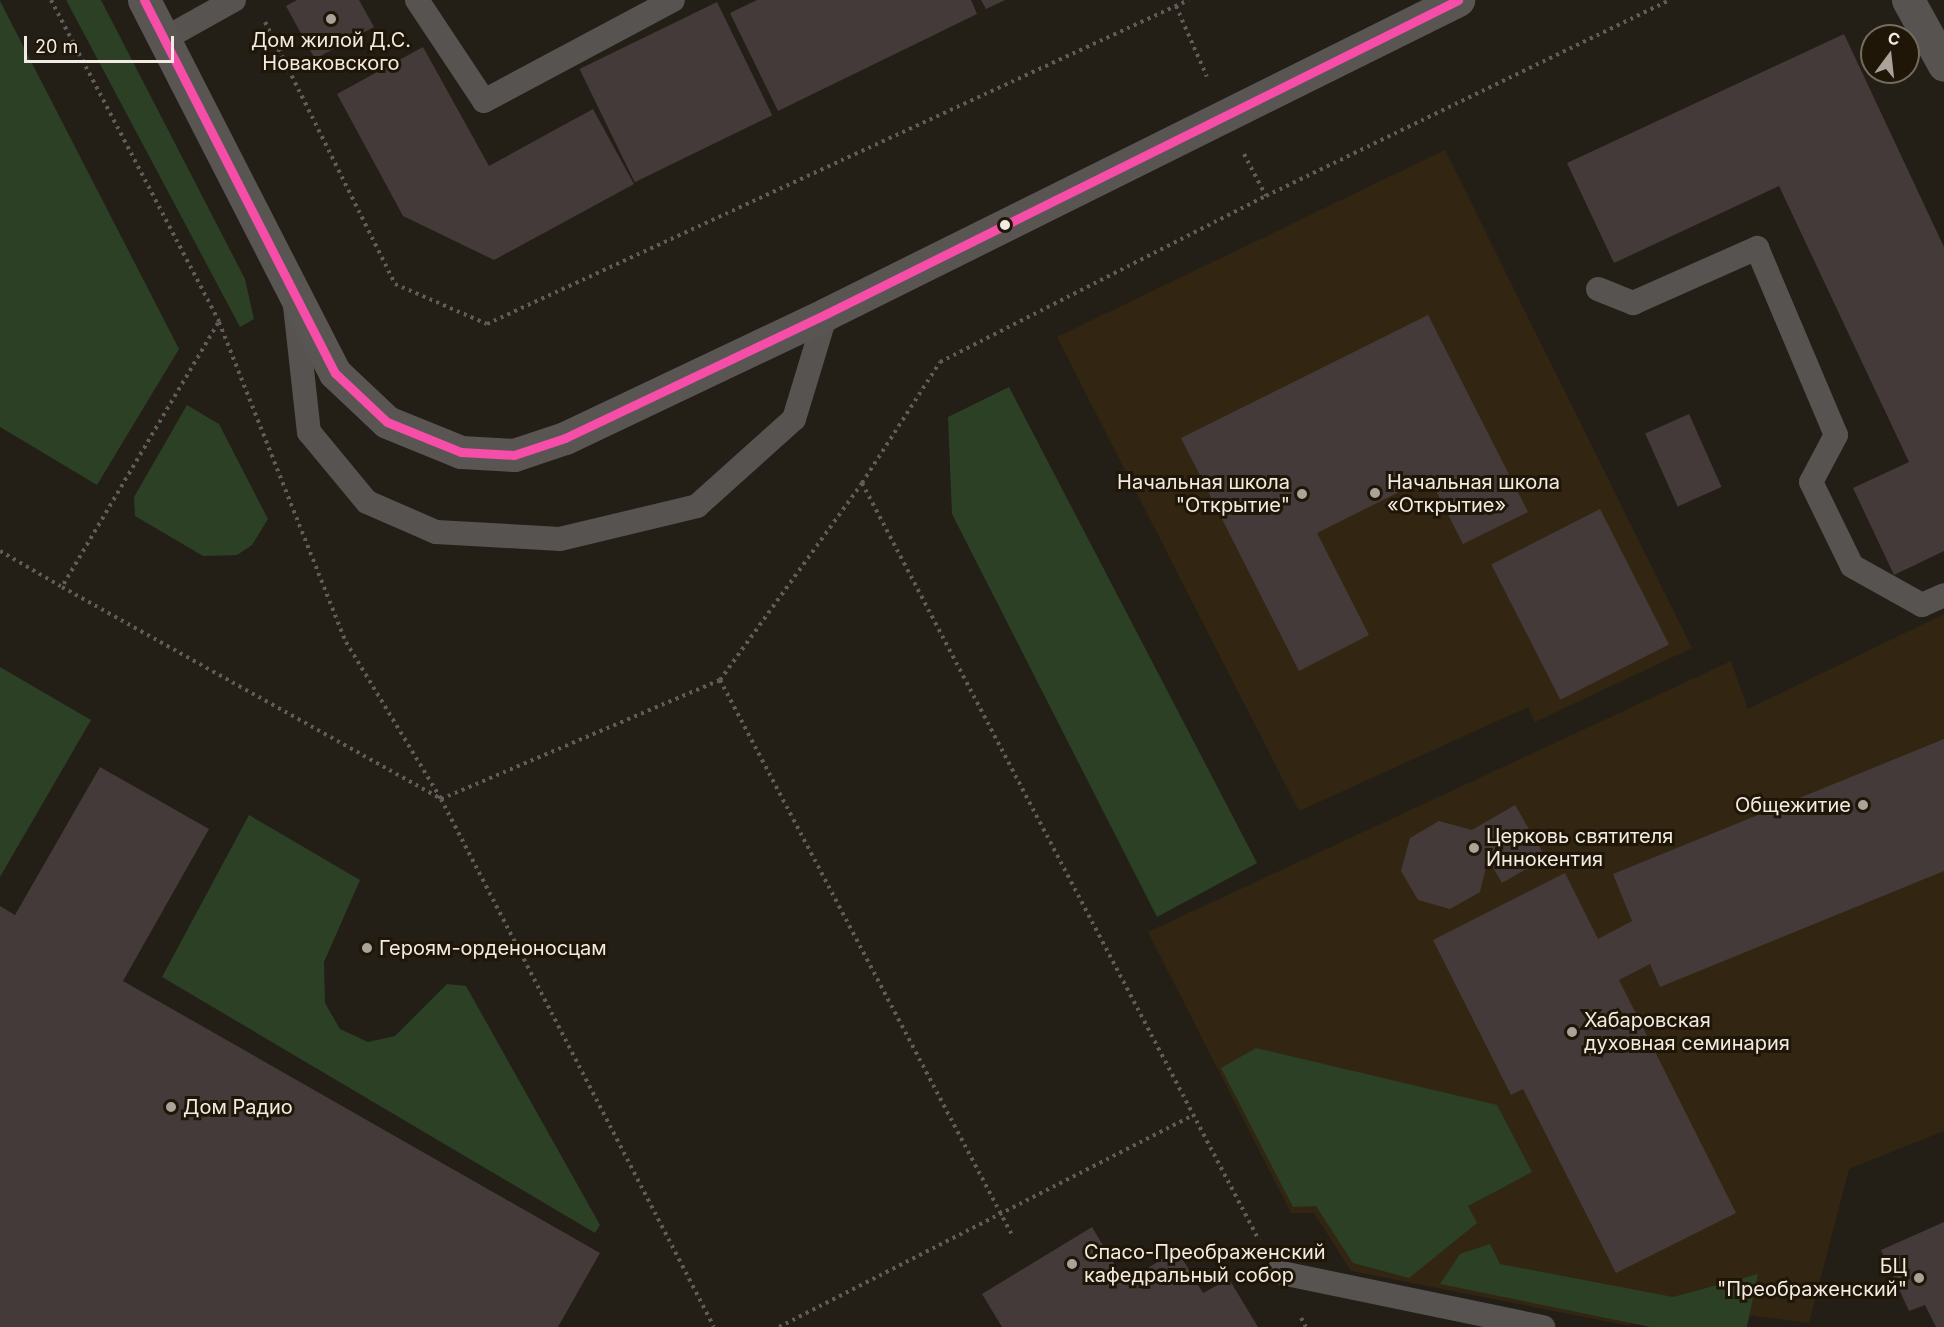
<!DOCTYPE html>
<html>
<head>
<meta charset="utf-8">
<style>
  body { margin:0 }
  #map { position:relative; width:1944px; height:1327px; overflow:hidden; background:#231e16; font-family:Inter,sans-serif }
  div>[style] { position:absolute }
  .built>* { inset:0; background:#322612 }
  .green>* { inset:0; background:#2b4025 }
  .building>* { inset:0; background:#443a39; transform-origin:0 0 }
  .path>* { height:4px; margin-top:-2px; transform-origin:0; background:repeating-linear-gradient(90deg,#5f5c59 0 3px,transparent 0 7.5px) }
  .service>* { height:24px; margin:-12px; padding:0 12px; transform-origin:12px; border-radius:12px; background:#565351 }
  .minor>* { height:33px; margin:-16.5px; padding:0 16.5px; transform-origin:16.5px; border-radius:16.5px; background:#565351 }
  .secondary>* { height:33px; margin:-16.5px; padding:0 16.5px; transform-origin:16.5px; border-radius:16.5px; background:#595552 }
  .bus-1>* { height:9px; margin:-4.5px; padding:0 4.5px; transform-origin:4.5px; border-radius:4.5px; background:#f54da8 }
  .dots>* { width:16px; height:16px; translate:-50% -50%; box-sizing:border-box; border:3px solid #1f1607; border-radius:50% }
  span { translate:-50% -50%; white-space:nowrap; text-align:center; line-height:1.15; -webkit-text-stroke:6px #1f1607; paint-order:stroke }
  .poi-label { font-size:20px; color:#f2ebe1 }
  .right { translate:-100% -50%; text-align:right }
  .left { translate:0 -50%; text-align:left }
  .north { position:absolute; left:1860px; top:24px; width:60px; height:60px; box-sizing:border-box; background:#1f1607; border:2px solid #736b5e; border-radius:50%; rotate:15deg; font-size:16px; font-weight:700; line-height:24px; text-align:center; color:#f2ebe1 }
  .north::after { content:''; display:block; margin:auto; width:21px; height:27px; background:#aaa39a; clip-path:polygon(50% 0,100% 100%,50% 72%,0 100%) }
  .scale { position:absolute; left:24px; top:36px; width:150px; height:27px; box-sizing:border-box; border:3px solid #f2ebe1; border-top:0; padding-left:8px; font-size:18px; line-height:21px; white-space:nowrap; color:#f2ebe1; -webkit-text-stroke:4px #1f1607; paint-order:stroke }
</style>
</head>
<body>
<div id="map">
  <div class="built">
    <i style="clip-path:polygon(1445px 150px,1692px 648px,1535px 722px,1528px 707px,1299px 811px,1057px 337px)"></i>
    <i style="clip-path:polygon(1944px 614px,1944px 1131px,1849px 1169px,1809px 1323px,1747px 1315px,1687px 1327px,1637px 1315px,1629px 1326px,1351px 1271px,1314px 1213px,1291px 1213px,1148px 932px,1731px 661px,1748px 709px)"></i>
  </div>
  <div class="green">
    <i style="clip-path:polygon(66px 0,101px 0,245px 279px,254px 319px,240px 327px)"></i>
    <i style="clip-path:polygon(0 1px,179px 349px,97px 485px,0 427px)"></i>
    <i style="clip-path:polygon(1009px 387px,1257px 863px,1157px 917px,952px 514px,948px 417px)"></i>
    <i style="clip-path:polygon(187px 405px,219px 424px,268px 519px,252px 545px,237px 555px,203px 556px,135px 516px,134px 497px)"></i>
    <i style="clip-path:polygon(0 667px,91px 720px,0 877px)"></i>
    <i style="clip-path:polygon(249px 815px,360px 880px,324px 962px,325px 1003px,340px 1029px,368px 1042px,395px 1036px,447px 984px,466px 986px,600px 1225px,595px 1233px,162px 977px)"></i>
    <i style="clip-path:polygon(1256px 1048px,1497px 1105px,1532px 1172px,1468px 1206px,1477px 1223px,1409px 1278px,1353px 1263px,1316px 1206px,1293px 1207px,1221px 1068px)"></i>
    <i style="clip-path:polygon(1490px 1244px,1500px 1264px,1673px 1297px,1758px 1274px,1747px 1327px,1650px 1327px,1440px 1284px,1460px 1254px)"></i>
  </div>
  <div class="building">
    <i style="clip-path:polygon(297px 0,359px 0,374px 27px,315px 59px,286px 6px)"></i>
    <i style="clip-path:polygon(757px 0,971px 0,977px 14px,778px 111px,730px 13px)"></i>
    <i style="clip-path:polygon(981px 0,1005px 0,986px 9px)"></i>
    <i style="left:717px;top:2px;width:126px;height:153px;rotate:64deg"></i>
    <i style="clip-path:polygon(1844px 34px,1944px 247px,1944px 551px,1894px 575px,1853px 488px,1909px 462px,1779px 186px,1614px 263px,1567px 163px)"></i>
    <i style="clip-path:polygon(423px 47px,489px 166px,593px 109px,634px 184px,494px 260px,403px 216px,337px 94px)"></i>
    <i style="clip-path:polygon(1428px 315px,1528px 512px,1463px 544px,1429px 477px,1317px 533px,1369px 635px,1299px 671px,1181px 438px)"></i>
    <i style="left:1689px;top:414px;width:80px;height:48px;rotate:66deg"></i>
    <i style="left:1600px;top:509px;width:152px;height:122px;rotate:63deg"></i>
    <i style="clip-path:polygon(1944px 739px,1944px 871px,1660px 987px,1650px 964px,1619px 980px,1736px 1213px,1616px 1273px,1523px 1089px,1511px 1095px,1433px 940px,1565px 873px,1598px 939px,1632px 921px,1613px 874px)"></i>
    <i style="clip-path:polygon(100px 767px,209px 829px,123px 981px,600px 1253px,558px 1327px,0 1327px,0 906px,15px 915px)"></i>
    <i style="clip-path:polygon(1515px 805px,1546px 858px,1502px 883px,1488px 859px,1480px 892px,1450px 909px,1418px 900px,1401px 871px,1410px 838px,1439px 821px,1472px 830px)"></i>
    <i style="clip-path:polygon(1944px 1222px,1944px 1327px,1936px 1327px,1925px 1305px,1909px 1311px,1881px 1250px)"></i>
    <i style="clip-path:polygon(1092px 1227px,1125px 1282px,1177px 1250px,1203px 1293px,1229px 1279px,1258px 1327px,1002px 1327px,982px 1294px)"></i>
  </div>
  <div class="path">
    <i style="left:51px;top:0;width:363px;rotate:62.4deg"></i>
    <i style="left:219px;top:322px;width:344px;rotate:68.4deg"></i>
    <i style="left:346px;top:642px;width:184px;rotate:58.8deg"></i>
    <i style="left:441px;top:799px;width:303px;rotate:-23.1deg"></i>
    <i style="left:720px;top:680px;width:243px;rotate:-54.2deg"></i>
    <i style="left:862px;top:483px;width:144px;rotate:-57.2deg"></i>
    <i style="left:940px;top:362px;width:366px;rotate:-27deg"></i>
    <i style="left:1266px;top:196px;width:449px;rotate:-25.9deg"></i>
    <i style="left:1176px;top:6px;width:77px;rotate:66.4deg"></i>
    <i style="left:265px;top:22px;width:292px;rotate:63.6deg"></i>
    <i style="left:395px;top:284px;width:100px;rotate:23.5deg"></i>
    <i style="left:487px;top:324px;width:773px;rotate:-24.78deg"></i>
    <i style="left:1244px;top:154px;width:47px;rotate:62.4deg"></i>
    <i style="left:218px;top:323px;width:307px;rotate:120.6deg"></i>
    <i style="left:62px;top:587px;width:434px;rotate:29.2deg"></i>
    <i style="left:441px;top:799px;width:594px;rotate:62.66deg"></i>
    <i style="left:862px;top:483px;width:855px;rotate:62.33deg"></i>
    <i style="left:0;top:551px;width:72px;rotate:30.1deg"></i>
    <i style="left:720px;top:680px;width:629px;rotate:62.25deg"></i>
    <i style="left:1301px;top:1318px;width:10px;rotate:61deg"></i>
    <i style="left:779px;top:1327px;width:465px;rotate:-27.1deg"></i>
  </div>
  <div class="service">
    <i style="left:417px;top:0;width:121px;rotate:56.4deg"></i>
    <i style="left:484px;top:101px;width:214px;rotate:-28.1deg"></i>
    <i style="left:164px;top:39px;width:80px;rotate:-29.1deg"></i>
    <i style="left:1598px;top:289px;width:38px;rotate:22deg"></i>
    <i style="left:1633px;top:303px;width:136px;rotate:-23.9deg"></i>
    <i style="left:1757px;top:248px;width:203px;rotate:67.1deg"></i>
    <i style="left:1836px;top:435px;width:53px;rotate:118deg"></i>
    <i style="left:1811px;top:482px;width:93px;rotate:64deg"></i>
    <i style="left:1852px;top:566px;width:80px;rotate:29.1deg"></i>
    <i style="left:1922px;top:605px;width:24px;rotate:-24deg"></i>
    <i style="left:295px;top:306px;width:127px;rotate:83.7deg"></i>
    <i style="left:309px;top:432px;width:91px;rotate:50.4deg"></i>
    <i style="left:367px;top:502px;width:75px;rotate:23.5deg"></i>
    <i style="left:436px;top:532px;width:124px;rotate:3.2deg"></i>
    <i style="left:560px;top:539px;width:141px;rotate:-13.5deg"></i>
    <i style="left:697px;top:506px;width:130px;rotate:-41.9deg"></i>
    <i style="left:794px;top:419px;width:110px;rotate:-73.1deg"></i>
    <i style="left:1277px;top:1272px;width:272px;rotate:11.7deg"></i>
  </div>
  <div class="minor">
    <i style="left:1908px;top:0;width:74px;rotate:61deg"></i>
  </div>
  <div class="secondary">
    <i style="left:144px;top:0;width:419px;rotate:62.9deg"></i>
    <i style="left:335px;top:373px;width:71px;rotate:43.3deg"></i>
    <i style="left:387px;top:422px;width:80px;rotate:22.1deg"></i>
    <i style="left:461px;top:452px;width:53px;rotate:3.2deg"></i>
    <i style="left:514px;top:455px;width:54px;rotate:-18.4deg"></i>
    <i style="left:565px;top:438px;width:289px;rotate:-25.4deg"></i>
    <i style="left:826px;top:314px;width:706px;rotate:-26.42deg"></i>
  </div>
  <div class="bus-1">
    <i style="left:144px;top:0;width:419px;rotate:62.9deg"></i>
    <i style="left:335px;top:373px;width:71px;rotate:43.3deg"></i>
    <i style="left:387px;top:422px;width:80px;rotate:22.1deg"></i>
    <i style="left:461px;top:452px;width:53px;rotate:3.2deg"></i>
    <i style="left:514px;top:455px;width:54px;rotate:-18.4deg"></i>
    <i style="left:565px;top:438px;width:289px;rotate:-25.4deg"></i>
    <i style="left:826px;top:314px;width:706px;rotate:-26.42deg"></i>
  </div>
  <div class="dots">
    <i style="left:331px;top:19px;background:#aaa39a"></i>
    <i style="left:1005px;top:225px;background:#f2ebe1"></i>
    <i style="left:1375px;top:493px;background:#aaa39a"></i>
    <i style="left:1302px;top:494px;background:#aaa39a"></i>
    <i style="left:1863px;top:805px;background:#aaa39a"></i>
    <i style="left:1474px;top:848px;background:#aaa39a"></i>
    <i style="left:367px;top:948px;background:#aaa39a"></i>
    <i style="left:1572px;top:1032px;background:#aaa39a"></i>
    <i style="left:171px;top:1107px;background:#aaa39a"></i>
    <i style="left:1072px;top:1264px;background:#aaa39a"></i>
    <i style="left:1919px;top:1278px;background:#aaa39a"></i>
  </div>
  <div class="poi-label">
    <span style="left:331px;top:52px">Дом жилой Д.С.<br>Новаковского</span>
    <span class="right" style="left:1290px;top:494px">Начальная школа<br>"Открытие"</span>
    <span class="left" style="left:1387px;top:494px">Начальная школа<br>«Открытие»</span>
    <span class="right" style="left:1851px;top:805px">Общежитие</span>
    <span class="left" style="left:1486px;top:848px">Церковь святителя<br>Иннокентия</span>
    <span class="left" style="left:379px;top:948px">Героям-орденоносцам</span>
    <span class="left" style="left:1584px;top:1032px">Хабаровская<br>духовная семинария</span>
    <span class="left" style="left:183px;top:1107px">Дом Радио</span>
    <span class="left" style="left:1084px;top:1264px">Спасо-Преображенский<br>кафедральный собор</span>
    <span class="right" style="left:1907px;top:1278px">БЦ<br>"Преображенский"</span>
  </div>
  <div class="north">С</div>
  <div class="scale">20 m</div>
</div>
</body>
</html>
